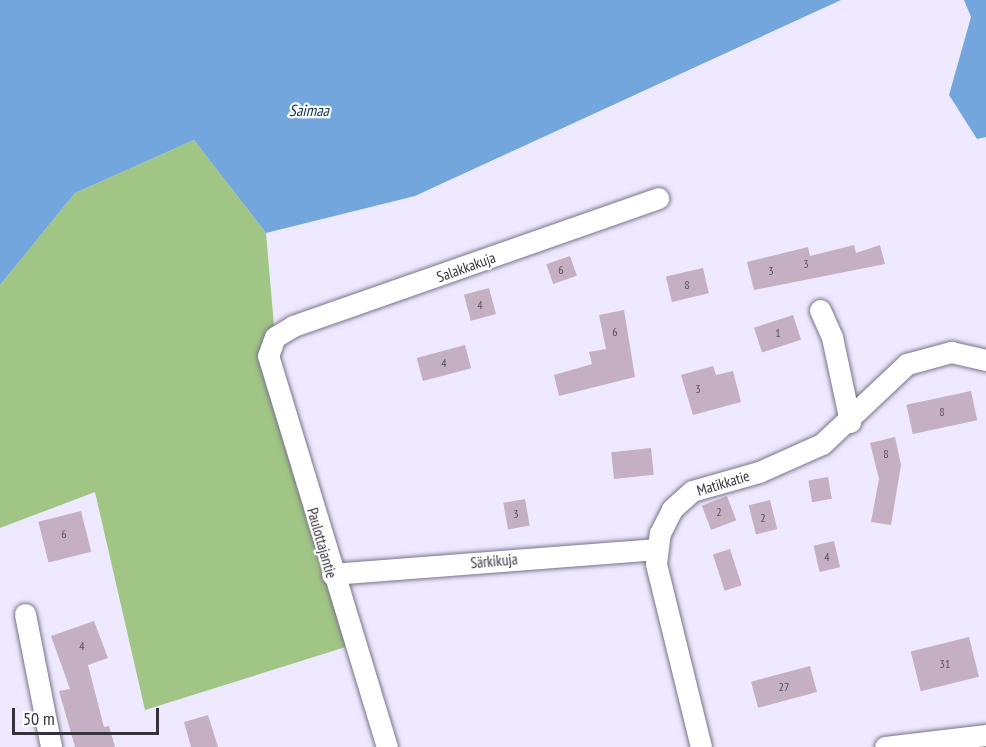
<!DOCTYPE html>
<html>
<head>
<meta charset="utf-8">
<style>
  body { margin:0 }
  #map { position:relative; width:986px; height:747px; overflow:hidden; background:#eee9fe; font-family:"PT Sans Narrow",sans-serif }
  div>[style] { position:absolute }
  .forest>* { inset:0; background:#a0c584 }
  .water>* { inset:0; background:#72a6dc }
  .building>* { inset:0; background:#c5afc2; transform-origin:0 0 }
  .roads { filter:drop-shadow(0 0 2px #79738b) drop-shadow(0 0 2px #79738b) }
  .minor>* { height:21px; margin:-10.5px; padding:0 10.5px; transform-origin:10.5px; border-radius:10.5px; background:#fff }
  span { translate:-50% -50%; white-space:nowrap; text-align:center; line-height:1.15; -webkit-text-stroke:4.5px #fff; paint-order:stroke }
  .number-label { font-size:12px; color:#59515e }
  .number-label span { -webkit-text-stroke-width:0 }
  .street-label { font-size:15px; color:#35323c }
  .water-label { font-size:16px; color:#0c3356; font-style:italic }
  .scale { position:absolute; left:12px; top:708px; width:147px; height:27px; box-sizing:border-box; border:3px solid #35323c; border-top:0; padding-left:8px; font-size:18px; line-height:21px; white-space:nowrap; color:#35323c; -webkit-text-stroke:4px #fff; paint-order:stroke }
</style>
</head>
<body>
<div id="map">
  <div class="forest">
    <i style="clip-path:polygon(194px 140px,266px 233px,275px 337px,268px 356px,352px 645px,145px 710px,95px 492px,0 528px,0 285px,75px 193px)"></i>
  </div>
  <div class="water">
    <i style="clip-path:polygon(0 0,841px 0,415px 196px,266px 233px,194px 140px,75px 193px,0 285px)"></i>
    <i style="clip-path:polygon(964px 0,986px 0,986px 137px,977px 139px,949px 95px,971px 17px)"></i>
  </div>
  <div class="building">
    <i style="clip-path:polygon(854px 245px,856px 253px,880px 245px,885px 264px,754px 290px,747px 262px,808px 247px,810px 256px)"></i>
    <i style="left:570px;top:256px;width:21px;height:25px;rotate:71deg"></i>
    <i style="left:703px;top:268px;width:26px;height:38px;rotate:77deg"></i>
    <i style="left:489px;top:288px;width:27px;height:26px;rotate:75deg"></i>
    <i style="clip-path:polygon(624px 310px,635px 377px,559px 396px,554px 375px,592px 364px,589px 352px,606px 349px,599px 315px)"></i>
    <i style="left:793px;top:315px;width:26px;height:41px;rotate:72deg"></i>
    <i style="left:465px;top:345px;width:24px;height:50px;rotate:75deg"></i>
    <i style="clip-path:polygon(713px 366px,716px 375px,733px 371px,741px 402px,693px 415px,681px 375px)"></i>
    <i style="left:971px;top:391px;width:30px;height:66px;rotate:78deg"></i>
    <i style="clip-path:polygon(895px 437px,901px 465px,891px 525px,871px 522px,879px 479px,870px 443px)"></i>
    <i style="left:651px;top:448px;width:27px;height:40px;rotate:84deg"></i>
    <i style="left:828px;top:477px;width:22px;height:20px;rotate:80deg"></i>
    <i style="left:727px;top:496px;width:26px;height:27px;rotate:69deg"></i>
    <i style="left:525px;top:499px;width:27px;height:22px;rotate:80deg"></i>
    <i style="left:770px;top:500px;width:30px;height:22px;rotate:76deg"></i>
    <i style="left:81px;top:511px;width:42px;height:44px;rotate:76deg"></i>
    <i style="left:834px;top:541px;width:27px;height:21px;rotate:77deg"></i>
    <i style="left:730px;top:549px;width:38px;height:18px;rotate:72deg"></i>
    <i style="clip-path:polygon(94px 621px,108px 658px,88px 665px,104px 727px,109px 726px,115px 747px,75px 747px,59px 691px,70px 689px,51px 636px)"></i>
    <i style="left:969px;top:637px;width:41px;height:60px;rotate:76deg"></i>
    <i style="left:810px;top:666px;width:27px;height:61px;rotate:75deg"></i>
    <i style="clip-path:polygon(208px 715px,218px 747px,191px 747px,184px 722px)"></i>
  </div>
  <div class="roads">
    <div class="minor">
      <i style="left:820px;top:310px;width:30px;rotate:66deg"></i>
      <i style="left:832px;top:337px;width:87px;rotate:78deg"></i>
      <i style="left:332px;top:574px;width:326px;rotate:-4.4deg"></i>
      <i style="left:25px;top:614px;width:136px;rotate:78.9deg"></i>
      <i style="left:387px;top:747px;width:409px;rotate:-106.9deg"></i>
      <i style="left:268px;top:356px;width:20px;rotate:-70deg"></i>
      <i style="left:275px;top:337px;width:21px;rotate:-31deg"></i>
      <i style="left:293px;top:326px;width:387px;rotate:-19.3deg"></i>
      <i style="left:701px;top:747px;width:188px;rotate:-103.8deg"></i>
      <i style="left:656px;top:564px;width:31px;rotate:-83deg"></i>
      <i style="left:660px;top:533px;width:27px;rotate:-63deg"></i>
      <i style="left:672px;top:509px;width:27px;rotate:-42deg"></i>
      <i style="left:692px;top:491px;width:70px;rotate:-15.8deg"></i>
      <i style="left:759px;top:472px;width:69px;rotate:-24deg"></i>
      <i style="left:822px;top:444px;width:117px;rotate:-43.3deg"></i>
      <i style="left:907px;top:364px;width:46px;rotate:-15.3deg"></i>
      <i style="left:951px;top:352px;width:36px;rotate:13deg"></i>
      <i style="left:885px;top:747px;width:102px;rotate:-6.8deg"></i>
    </div>
  </div>
  <div class="number-label">
    <span style="left:806px;top:264px">3</span>
    <span style="left:561px;top:270px">6</span>
    <span style="left:771px;top:271px">3</span>
    <span style="left:687px;top:285px">8</span>
    <span style="left:480px;top:305px">4</span>
    <span style="left:615px;top:332px">6</span>
    <span style="left:778px;top:333px">1</span>
    <span style="left:444px;top:363px">4</span>
    <span style="left:698px;top:389px">3</span>
    <span style="left:942px;top:412px">8</span>
    <span style="left:886px;top:454px">8</span>
    <span style="left:719px;top:512px">2</span>
    <span style="left:516px;top:514px">3</span>
    <span style="left:763px;top:518px">2</span>
    <span style="left:64px;top:534px">6</span>
    <span style="left:827px;top:557px">4</span>
    <span style="left:82px;top:646px">4</span>
    <span style="left:945px;top:664px">31</span>
    <span style="left:784px;top:687px">27</span>
  </div>
  <div class="street-label">
    <span style="left:466px;top:267px;rotate:-20deg">Salakkakuja</span>
    <span style="left:723px;top:483px;rotate:-17deg">Matikkatie</span>
    <span style="left:322px;top:543px;rotate:74deg">Paulottajantie</span>
    <span style="left:494px;top:561px;rotate:-5deg">Särkikuja</span>
  </div>
  <div class="water-label">
    <span style="left:309px;top:110px">Saimaa</span>
  </div>
  <div class="scale">50 m</div>
</div>
</body>
</html>
